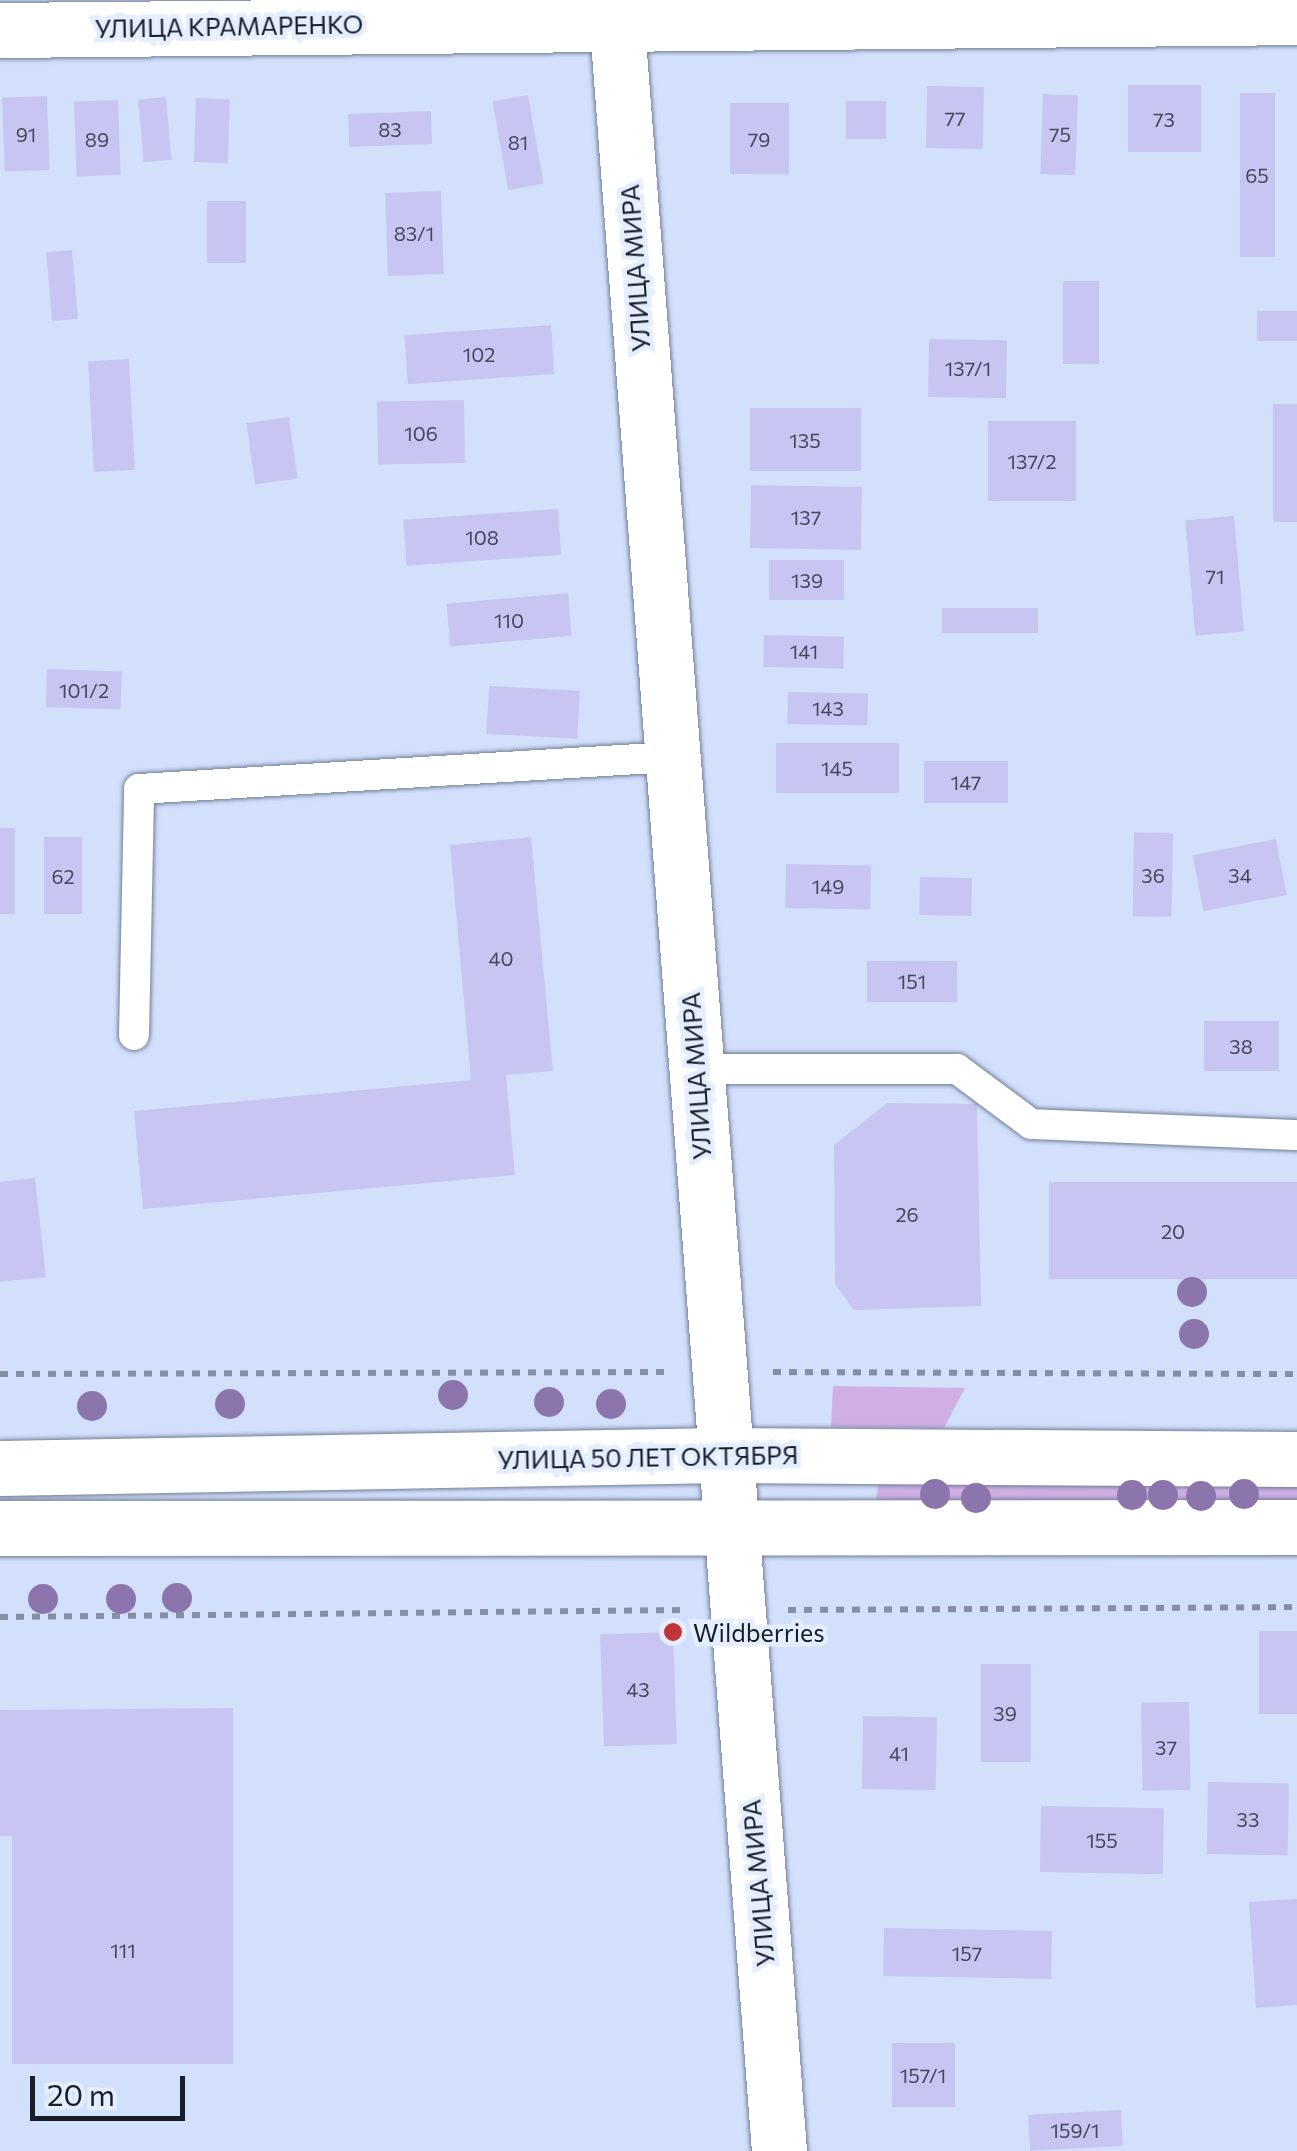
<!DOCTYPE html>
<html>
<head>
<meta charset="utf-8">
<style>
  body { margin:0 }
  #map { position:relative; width:1297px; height:2151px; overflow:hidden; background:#d3e0fc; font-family:Commissioner,sans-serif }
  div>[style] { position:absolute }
  .green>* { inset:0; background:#d0afe5 }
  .building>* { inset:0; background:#c8c5f3; transform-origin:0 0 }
  .path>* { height:6px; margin-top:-3px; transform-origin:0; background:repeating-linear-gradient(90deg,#858ea2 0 8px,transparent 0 16px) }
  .roads { filter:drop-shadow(0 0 2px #727e96) drop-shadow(0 0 2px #727e96) }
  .service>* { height:30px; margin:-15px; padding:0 15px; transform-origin:15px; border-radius:15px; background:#fff }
  .minor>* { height:55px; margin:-27.5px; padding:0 27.5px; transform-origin:27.5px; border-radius:27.5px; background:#fff }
  .trees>* { width:30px; height:30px; margin:-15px; border-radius:50%; background:#8c74ad }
  .dots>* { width:28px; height:28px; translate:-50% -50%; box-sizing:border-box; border:5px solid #e5eefe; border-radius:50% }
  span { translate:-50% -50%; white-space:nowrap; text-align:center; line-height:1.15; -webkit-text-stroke:9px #e5eefe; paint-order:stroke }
  .number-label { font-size:20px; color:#45475a }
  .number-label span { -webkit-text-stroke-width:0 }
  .street-label { font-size:25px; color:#191d27 }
  .poi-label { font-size:25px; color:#191d27 }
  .left { translate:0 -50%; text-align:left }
  .scale { position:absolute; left:30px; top:2076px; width:155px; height:45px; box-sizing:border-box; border:5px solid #191d27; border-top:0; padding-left:12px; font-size:30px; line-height:35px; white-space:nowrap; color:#191d27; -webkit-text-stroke:8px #e5eefe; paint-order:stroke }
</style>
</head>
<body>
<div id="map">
  <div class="green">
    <i style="clip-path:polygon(833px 1386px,965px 1388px,944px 1428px,831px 1427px)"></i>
    <i style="clip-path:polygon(879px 1476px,1297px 1479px,1297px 1511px,876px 1503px)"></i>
  </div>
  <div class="building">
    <i style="left:1201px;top:85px;width:67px;height:73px;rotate:90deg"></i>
    <i style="left:984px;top:87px;width:62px;height:57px;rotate:91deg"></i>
    <i style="left:1240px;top:93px;width:35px;height:164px"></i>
    <i style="left:1043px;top:94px;width:35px;height:80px;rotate:2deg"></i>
    <i style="left:528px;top:95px;width:90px;height:36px;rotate:80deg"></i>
    <i style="left:47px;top:96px;width:74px;height:45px;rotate:88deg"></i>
    <i style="left:166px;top:97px;width:63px;height:28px;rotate:85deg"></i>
    <i style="left:196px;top:98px;width:34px;height:64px;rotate:2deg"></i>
    <i style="left:118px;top:100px;width:75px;height:44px;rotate:88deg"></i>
    <i style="left:846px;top:101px;width:40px;height:38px"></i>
    <i style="left:730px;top:103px;width:59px;height:71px"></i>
    <i style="left:431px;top:111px;width:33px;height:83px;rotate:88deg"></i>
    <i style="left:441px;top:191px;width:83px;height:56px;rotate:88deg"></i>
    <i style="left:207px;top:201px;width:39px;height:62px"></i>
    <i style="left:72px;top:250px;width:69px;height:26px;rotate:85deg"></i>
    <i style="left:1063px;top:281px;width:36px;height:83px"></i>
    <i style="left:1257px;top:311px;width:40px;height:30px"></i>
    <i style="left:551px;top:325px;width:49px;height:147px;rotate:86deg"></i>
    <i style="left:929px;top:339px;width:78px;height:58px;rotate:1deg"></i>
    <i style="left:129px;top:359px;width:111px;height:41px;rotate:87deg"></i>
    <i style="left:464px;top:400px;width:63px;height:87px;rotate:89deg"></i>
    <i style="left:1273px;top:404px;width:24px;height:118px"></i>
    <i style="left:750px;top:408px;width:111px;height:63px"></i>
    <i style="left:289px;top:417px;width:62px;height:43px;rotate:82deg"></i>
    <i style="left:988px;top:421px;width:88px;height:80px"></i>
    <i style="left:751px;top:485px;width:111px;height:63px;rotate:1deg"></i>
    <i style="left:558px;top:509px;width:46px;height:155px;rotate:86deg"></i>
    <i style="left:1234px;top:516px;width:116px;height:49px;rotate:85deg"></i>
    <i style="left:769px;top:560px;width:75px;height:40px"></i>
    <i style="left:568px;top:593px;width:43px;height:122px;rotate:85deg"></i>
    <i style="left:942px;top:608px;width:96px;height:25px"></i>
    <i style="left:764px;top:635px;width:80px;height:32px;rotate:1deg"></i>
    <i style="left:47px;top:669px;width:75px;height:38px;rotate:2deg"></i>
    <i style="left:489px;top:686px;width:91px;height:48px;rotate:3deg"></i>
    <i style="left:788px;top:692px;width:80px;height:32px;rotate:1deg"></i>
    <i style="left:776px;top:743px;width:123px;height:50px"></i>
    <i style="left:924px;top:761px;width:84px;height:42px"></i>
    <i style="left:0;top:828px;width:15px;height:86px"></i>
    <i style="left:1173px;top:833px;width:84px;height:39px;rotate:91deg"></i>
    <i style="left:44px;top:837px;width:38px;height:77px"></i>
    <i style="clip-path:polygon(531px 837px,553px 1071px,506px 1075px,515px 1175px,143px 1209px,134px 1111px,471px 1080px,450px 845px)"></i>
    <i style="left:1276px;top:839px;width:57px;height:85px;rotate:79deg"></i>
    <i style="left:786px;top:864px;width:85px;height:44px;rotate:1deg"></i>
    <i style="left:920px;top:877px;width:52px;height:38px;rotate:1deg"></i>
    <i style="left:867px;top:961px;width:90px;height:41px"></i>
    <i style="left:1204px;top:1021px;width:75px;height:50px"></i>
    <i style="clip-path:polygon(887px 1103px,977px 1104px,981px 1306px,854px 1310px,835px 1284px,834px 1145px)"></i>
    <i style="clip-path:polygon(35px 1178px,46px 1277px,0 1282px,0 1182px)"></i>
    <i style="left:1049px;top:1182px;width:248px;height:97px"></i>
    <i style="left:1259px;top:1631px;width:38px;height:83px"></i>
    <i style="left:673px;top:1632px;width:112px;height:73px;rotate:88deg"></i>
    <i style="left:981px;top:1664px;width:50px;height:98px"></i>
    <i style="left:1189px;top:1702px;width:88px;height:48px;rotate:89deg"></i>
    <i style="clip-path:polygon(233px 1708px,233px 2064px,12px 2064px,12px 1836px,0 1836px,0 1710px)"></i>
    <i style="left:863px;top:1716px;width:74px;height:73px;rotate:1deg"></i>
    <i style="left:1208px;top:1782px;width:81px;height:72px;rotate:1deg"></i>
    <i style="left:1041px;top:1806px;width:123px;height:66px;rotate:1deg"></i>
    <i style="clip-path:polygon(1297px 1899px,1297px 2005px,1256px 2008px,1249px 1902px)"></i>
    <i style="left:884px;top:1928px;width:168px;height:48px;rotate:1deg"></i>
    <i style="left:892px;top:2043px;width:63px;height:64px"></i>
    <i style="left:1121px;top:2110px;width:36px;height:93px;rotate:87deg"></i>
  </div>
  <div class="path">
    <i style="left:773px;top:1372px;width:524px;rotate:0.22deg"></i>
    <i style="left:0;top:1374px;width:666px;rotate:-0.17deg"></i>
    <i style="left:788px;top:1610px;width:509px;rotate:-0.34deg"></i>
    <i style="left:0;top:1617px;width:686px;rotate:-0.58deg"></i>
  </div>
  <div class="roads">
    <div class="service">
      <i style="left:134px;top:1035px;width:246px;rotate:-88.8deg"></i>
      <i style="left:139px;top:789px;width:534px;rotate:-3.44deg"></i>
      <i style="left:695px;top:1069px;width:262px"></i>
      <i style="left:957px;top:1069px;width:92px;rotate:36.6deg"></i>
      <i style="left:1031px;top:1124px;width:266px;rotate:2.4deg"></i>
    </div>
    <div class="minor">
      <i style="left:615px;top:0;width:2157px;rotate:85.64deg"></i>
      <i style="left:0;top:30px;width:1297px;rotate:-0.57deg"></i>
      <i style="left:0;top:1468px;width:723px;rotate:-1.03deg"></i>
      <i style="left:723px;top:1455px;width:574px;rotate:0.4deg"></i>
      <i style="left:0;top:1528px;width:1297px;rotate:-0.04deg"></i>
    </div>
  </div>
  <div class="trees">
    <i style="left:1192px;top:1292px"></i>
    <i style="left:1194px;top:1334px"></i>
    <i style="left:453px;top:1395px"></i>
    <i style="left:549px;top:1402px"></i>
    <i style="left:230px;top:1404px"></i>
    <i style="left:611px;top:1404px"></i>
    <i style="left:92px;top:1406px"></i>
    <i style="left:935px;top:1494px"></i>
    <i style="left:1244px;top:1494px"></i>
    <i style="left:1132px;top:1495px"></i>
    <i style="left:1163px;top:1495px"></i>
    <i style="left:1201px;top:1496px"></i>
    <i style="left:976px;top:1498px"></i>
    <i style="left:177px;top:1598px"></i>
    <i style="left:43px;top:1599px"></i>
    <i style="left:121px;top:1599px"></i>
  </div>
  <div class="dots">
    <i style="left:673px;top:1632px;background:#c23339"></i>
  </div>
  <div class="number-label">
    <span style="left:955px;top:118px">77</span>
    <span style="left:1164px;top:119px">73</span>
    <span style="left:390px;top:129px">83</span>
    <span style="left:26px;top:134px">91</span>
    <span style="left:1060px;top:134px">75</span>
    <span style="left:97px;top:139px">89</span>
    <span style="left:759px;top:139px">79</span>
    <span style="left:518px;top:142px">81</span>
    <span style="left:1257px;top:175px">65</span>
    <span style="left:414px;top:233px">83/1</span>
    <span style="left:479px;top:354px">102</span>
    <span style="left:968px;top:368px">137/1</span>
    <span style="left:421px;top:433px">106</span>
    <span style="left:805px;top:440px">135</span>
    <span style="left:1032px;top:461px">137/2</span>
    <span style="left:806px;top:517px">137</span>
    <span style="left:482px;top:537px">108</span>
    <span style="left:1215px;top:576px">71</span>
    <span style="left:807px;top:580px">139</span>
    <span style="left:509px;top:620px">110</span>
    <span style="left:804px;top:651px">141</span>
    <span style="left:84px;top:690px">101/2</span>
    <span style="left:828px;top:708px">143</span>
    <span style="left:837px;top:768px">145</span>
    <span style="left:966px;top:782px">147</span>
    <span style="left:1153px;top:875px">36</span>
    <span style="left:1240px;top:875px">34</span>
    <span style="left:63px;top:876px">62</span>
    <span style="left:828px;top:886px">149</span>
    <span style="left:501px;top:958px">40</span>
    <span style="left:912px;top:981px">151</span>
    <span style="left:1241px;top:1046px">38</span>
    <span style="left:907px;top:1214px">26</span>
    <span style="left:1173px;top:1231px">20</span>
    <span style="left:638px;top:1689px">43</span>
    <span style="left:1005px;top:1713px">39</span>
    <span style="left:1166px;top:1747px">37</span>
    <span style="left:899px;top:1753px">41</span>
    <span style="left:1248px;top:1819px">33</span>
    <span style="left:1102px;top:1840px">155</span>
    <span style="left:123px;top:1950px">111</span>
    <span style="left:967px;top:1953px">157</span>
    <span style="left:923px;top:2075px">157/1</span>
    <span style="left:1075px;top:2130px">159/1</span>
  </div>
  <div class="street-label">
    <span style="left:229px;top:26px;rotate:-1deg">УЛИЦА КРАМАРЕНКО</span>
    <span style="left:635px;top:268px;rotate:-94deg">УЛИЦА МИРА</span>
    <span style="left:696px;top:1076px;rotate:-94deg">УЛИЦА МИРА</span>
    <span style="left:648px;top:1457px;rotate:-1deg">УЛИЦА 50 ЛЕТ ОКТЯБРЯ</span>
    <span style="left:758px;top:1883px;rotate:-95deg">УЛИЦА МИРА</span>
  </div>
  <div class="poi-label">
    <span class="left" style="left:693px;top:1632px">Wildberries</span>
  </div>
  <div class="scale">20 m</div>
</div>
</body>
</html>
